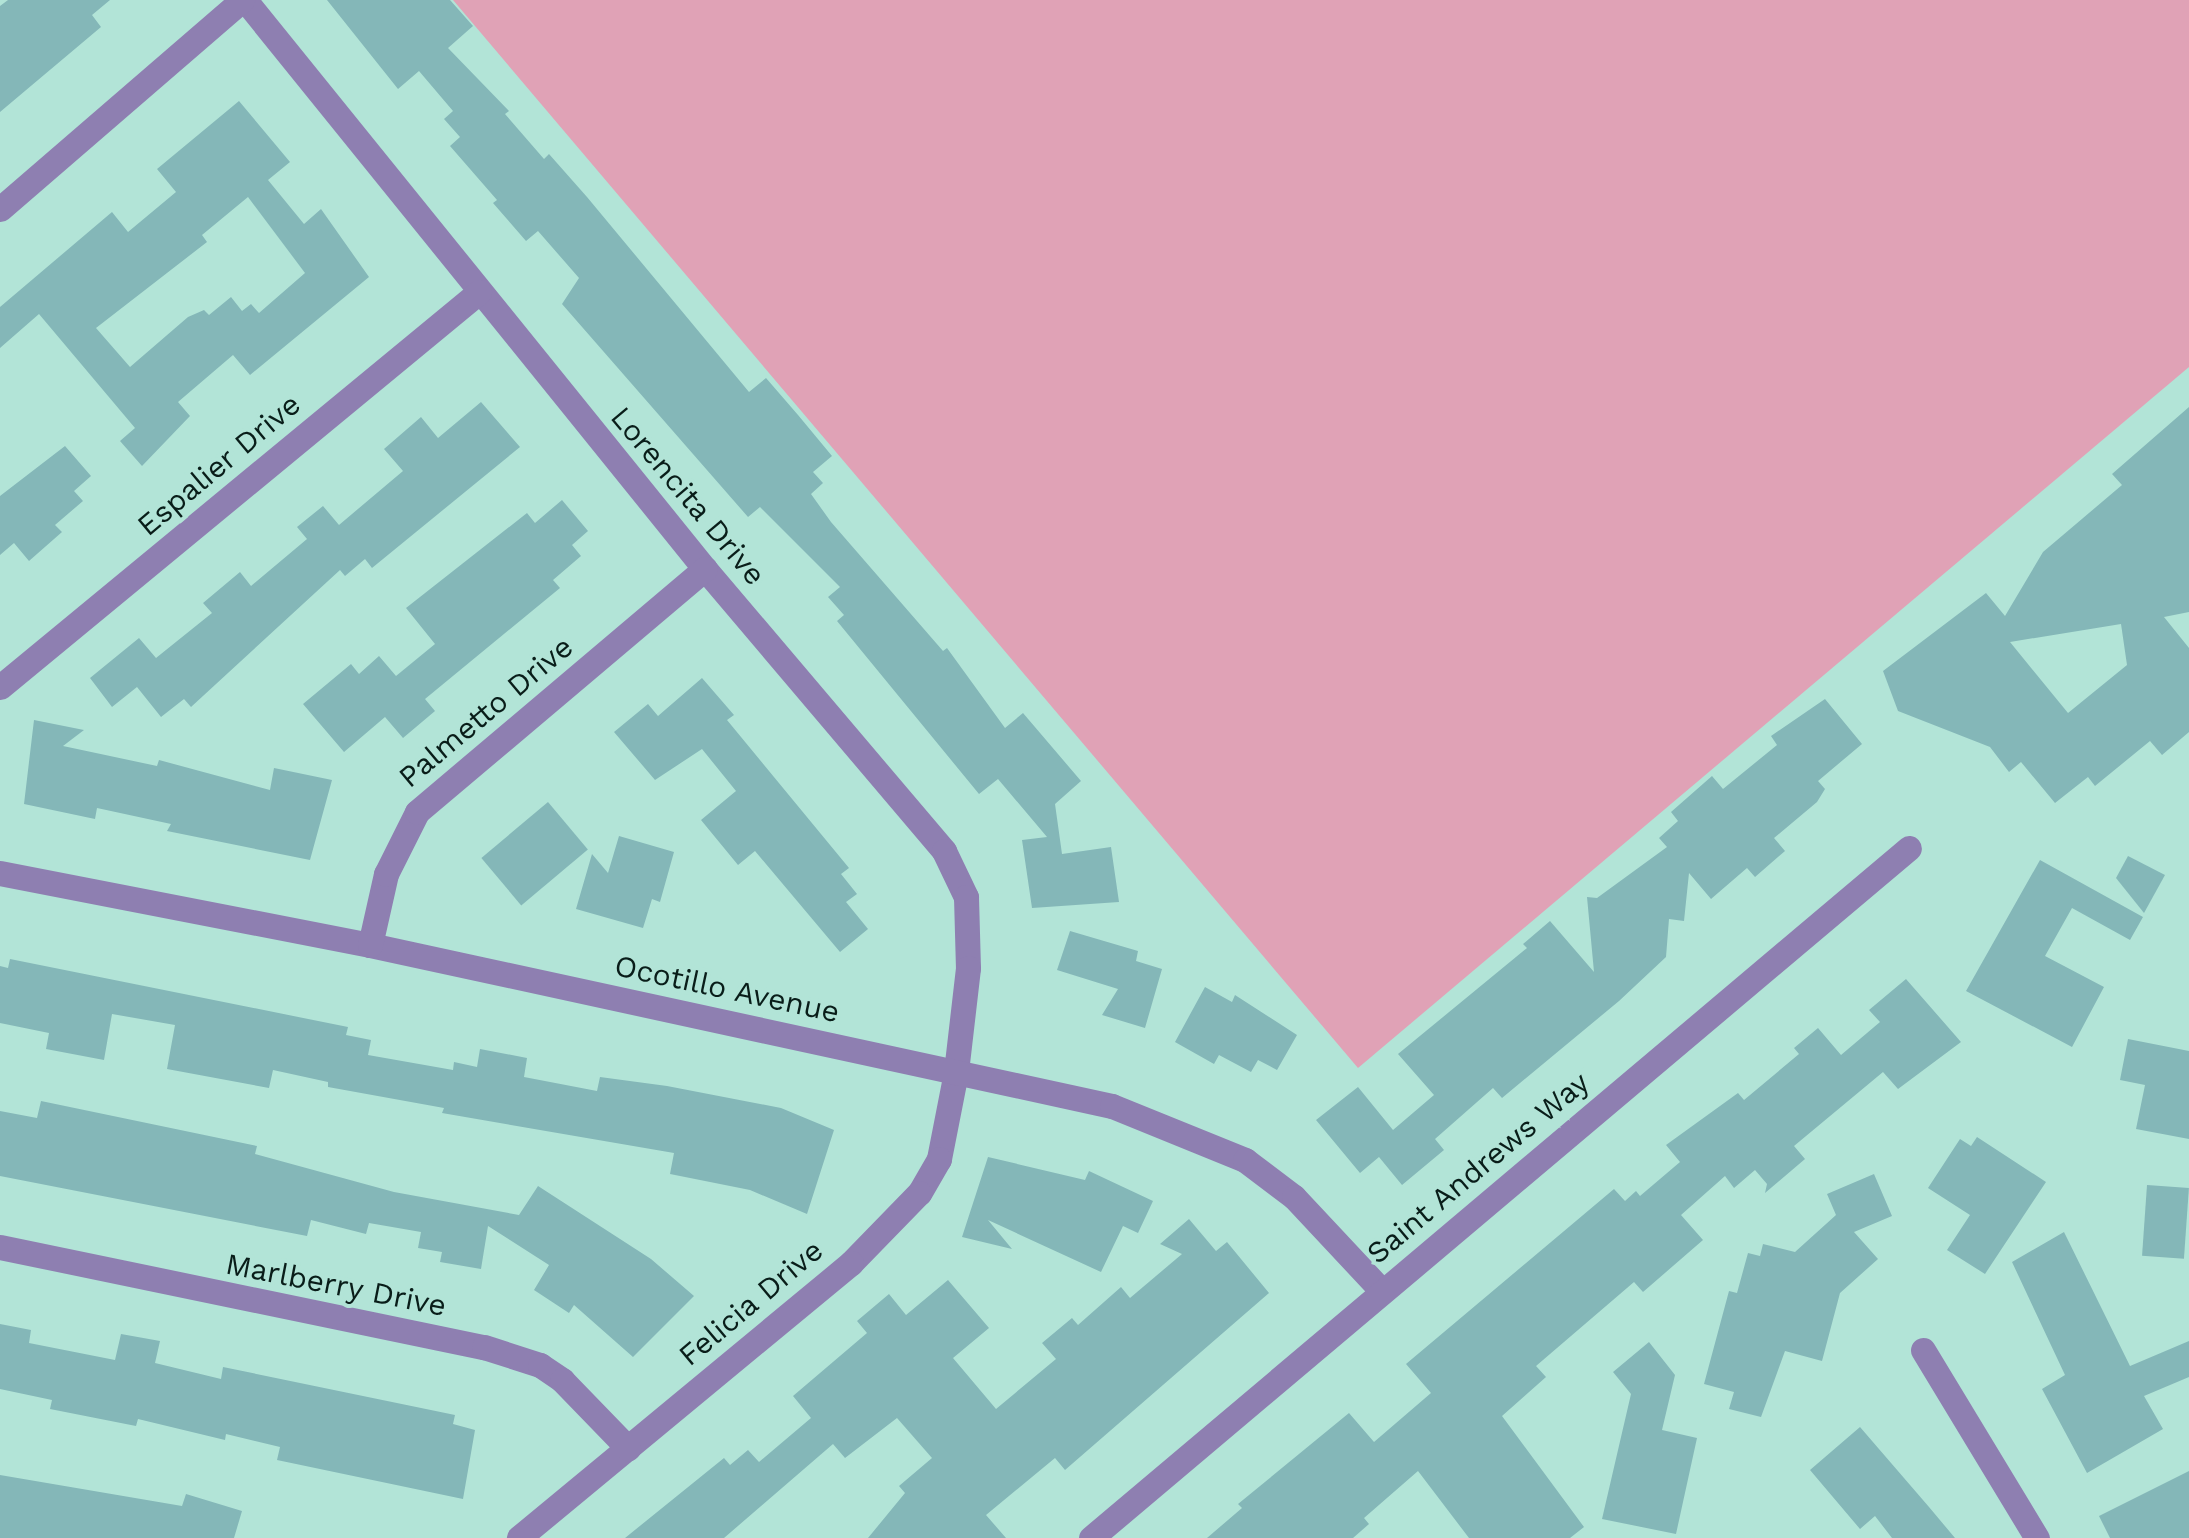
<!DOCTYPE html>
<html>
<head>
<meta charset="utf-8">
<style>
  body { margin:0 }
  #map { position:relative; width:2189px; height:1538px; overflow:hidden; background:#b2e4d7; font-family:"Work Sans",sans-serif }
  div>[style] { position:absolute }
  .green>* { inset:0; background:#e0a2b6 }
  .building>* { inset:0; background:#84b7b8; transform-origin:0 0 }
  .minor>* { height:25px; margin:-12.5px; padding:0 12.5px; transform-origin:12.5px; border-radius:12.5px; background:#8e7fb1 }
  span { translate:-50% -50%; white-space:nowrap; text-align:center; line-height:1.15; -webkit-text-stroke:8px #b2e4d7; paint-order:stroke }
  .street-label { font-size:30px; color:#091d19 }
</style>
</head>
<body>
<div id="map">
  <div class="green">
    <i style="clip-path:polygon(453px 0,2189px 0,2189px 367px,1358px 1068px)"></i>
  </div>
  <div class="building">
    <i style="clip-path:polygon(8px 0,110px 0,92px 15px,101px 27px,0 112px,0 6px)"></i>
    <i style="clip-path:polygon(327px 0,450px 0,473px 26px,448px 48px,509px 111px,505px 114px,544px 159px,549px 154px,587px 197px,749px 392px,766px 378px,798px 415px,832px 456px,813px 472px,823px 483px,811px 494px,831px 522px,943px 651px,947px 648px,1005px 728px,1023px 713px,1081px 781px,1055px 804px,1062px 854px,1111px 847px,1119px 902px,1032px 908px,1022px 840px,1047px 837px,998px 779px,979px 794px,837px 621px,844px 615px,828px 597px,840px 587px,760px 507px,748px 517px,562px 304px,579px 278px,538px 231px,526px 241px,493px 203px,497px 200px,450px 146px,460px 137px,444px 119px,453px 111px,419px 71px,398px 89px)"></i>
    <i style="clip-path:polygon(evenodd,239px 101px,290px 162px,268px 180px,304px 224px,321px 209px,369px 277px,250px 375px,233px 355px,178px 402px,190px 416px,142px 466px,120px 441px,135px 428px,39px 314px,0 348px,0 307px,112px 212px,128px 232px,176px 192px,157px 169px,239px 101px,248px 197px,305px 273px,259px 313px,251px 304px,242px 311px,231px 297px,209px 315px,204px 310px,188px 317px,130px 367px,96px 328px,207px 242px,202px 235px,248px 197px)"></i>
    <i style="clip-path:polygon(481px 402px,520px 447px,372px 568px,365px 559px,345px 576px,340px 570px,191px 707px,184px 699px,161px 717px,137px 687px,112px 707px,90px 678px,139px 638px,156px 658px,212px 613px,203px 603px,240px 572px,251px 586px,307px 539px,297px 527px,323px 506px,339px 525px,403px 471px,384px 449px,421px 417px,438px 438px)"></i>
    <i style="clip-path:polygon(evenodd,2189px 407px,2189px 612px,2164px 617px,2189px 648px,2189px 732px,2162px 755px,2150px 741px,2095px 786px,2088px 777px,2055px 803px,2021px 762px,2009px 772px,1990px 747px,1898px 711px,1883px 671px,1986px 593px,2005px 616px,2043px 552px,2122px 485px,2112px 474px,2189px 407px,2121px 624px,2127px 665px,2068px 713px,2010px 642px,2121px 624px)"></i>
    <i style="clip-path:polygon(65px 446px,91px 476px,74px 491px,83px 501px,55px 525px,62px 532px,29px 561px,14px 543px,0 555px,0 496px)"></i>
    <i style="clip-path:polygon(562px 500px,588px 531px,572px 545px,581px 556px,553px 580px,560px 588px,425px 699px,435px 711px,403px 738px,385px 717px,344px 752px,303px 704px,351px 664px,359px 674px,379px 656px,396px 676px,435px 644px,406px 608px,527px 513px,535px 523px)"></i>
    <i style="clip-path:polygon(702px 678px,734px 715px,727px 720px,849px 868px,841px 874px,857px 894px,846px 902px,868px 929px,840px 952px,755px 851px,738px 865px,701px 820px,736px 791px,702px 749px,655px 780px,614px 732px,648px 704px,658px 716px)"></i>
    <i style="clip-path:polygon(1825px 699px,1862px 744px,1818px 781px,1825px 789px,1817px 802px,1774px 838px,1785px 851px,1755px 877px,1747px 868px,1711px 899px,1689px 873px,1684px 921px,1669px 919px,1666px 957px,1619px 1001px,1502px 1098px,1493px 1088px,1435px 1139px,1444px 1150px,1402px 1185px,1379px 1157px,1360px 1173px,1316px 1120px,1358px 1087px,1393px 1130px,1434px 1095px,1398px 1054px,1527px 948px,1523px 944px,1550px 921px,1594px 972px,1587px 897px,1597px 898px,1667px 847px,1659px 838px,1678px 821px,1671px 812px,1712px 776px,1723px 789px,1777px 745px,1771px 736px)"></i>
    <i style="clip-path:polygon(34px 720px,84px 730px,63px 746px,157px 766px,159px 760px,270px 790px,274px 768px,332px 780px,310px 860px,167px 831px,171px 824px,97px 808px,95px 819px,24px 804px)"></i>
    <i style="left:548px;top:802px;width:62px;height:87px;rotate:50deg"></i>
    <i style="clip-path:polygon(619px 836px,674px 852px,660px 902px,652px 899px,643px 928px,576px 909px,592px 854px,608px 873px)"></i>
    <i style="clip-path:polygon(2128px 856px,2165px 875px,2144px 913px,2116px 878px)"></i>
    <i style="clip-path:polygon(2040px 860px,2143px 917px,2130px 940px,2072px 908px,2045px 956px,2104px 987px,2072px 1047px,1966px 991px)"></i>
    <i style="clip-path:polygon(1070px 931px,1138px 951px,1136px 961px,1162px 969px,1145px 1028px,1102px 1015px,1118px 989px,1057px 970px)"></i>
    <i style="clip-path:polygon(10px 959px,348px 1027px,346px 1035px,371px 1040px,368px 1055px,453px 1070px,454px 1062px,477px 1067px,480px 1049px,527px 1058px,524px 1077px,597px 1091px,600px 1077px,667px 1086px,781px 1108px,834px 1130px,807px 1214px,750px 1190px,670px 1174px,674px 1153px,442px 1113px,444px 1108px,328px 1087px,328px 1082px,273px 1070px,269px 1088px,167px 1069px,175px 1025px,112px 1014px,104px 1060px,46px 1049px,49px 1033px,0 1023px,0 966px,8px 968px)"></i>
    <i style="clip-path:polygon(1906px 979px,1961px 1042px,1898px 1089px,1883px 1072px,1794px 1146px,1805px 1159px,1765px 1193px,1767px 1184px,1755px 1170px,1734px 1188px,1725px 1176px,1681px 1215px,1703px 1240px,1643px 1292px,1634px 1282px,1536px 1366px,1546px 1377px,1502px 1416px,1584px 1527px,1570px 1538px,1469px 1538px,1418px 1471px,1364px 1518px,1369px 1524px,1353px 1538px,1207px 1538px,1242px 1508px,1238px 1504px,1349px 1413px,1374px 1442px,1431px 1393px,1406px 1364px,1614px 1189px,1625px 1201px,1636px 1191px,1640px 1196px,1680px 1162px,1666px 1145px,1738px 1093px,1744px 1100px,1799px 1054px,1794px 1048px,1818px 1028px,1841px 1055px,1880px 1022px,1869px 1010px)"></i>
    <i style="clip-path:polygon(1205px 987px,1232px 1002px,1235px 995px,1297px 1035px,1277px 1070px,1258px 1060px,1251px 1072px,1219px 1055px,1214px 1064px,1175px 1042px)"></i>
    <i style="clip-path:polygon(2128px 1039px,2189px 1051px,2189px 1139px,2136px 1129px,2145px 1085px,2120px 1080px)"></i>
    <i style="clip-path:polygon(41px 1101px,257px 1146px,255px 1154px,394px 1192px,519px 1215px,538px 1186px,651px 1259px,694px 1296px,633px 1357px,574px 1305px,569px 1313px,534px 1290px,549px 1265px,488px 1226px,481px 1269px,440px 1262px,442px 1252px,418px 1248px,421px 1232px,369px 1223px,366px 1234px,311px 1220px,307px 1236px,0 1176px,0 1111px,37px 1118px)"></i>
    <i style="clip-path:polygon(1977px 1137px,2046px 1182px,1985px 1274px,1947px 1250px,1970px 1215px,1928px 1188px,1960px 1139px,1971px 1146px)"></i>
    <i style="clip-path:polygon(988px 1157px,1085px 1180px,1089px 1171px,1153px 1201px,1138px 1233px,1123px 1226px,1101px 1272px,988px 1220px,1012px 1249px,962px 1237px)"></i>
    <i style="clip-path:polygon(1874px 1174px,1892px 1216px,1854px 1232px,1878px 1259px,1840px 1293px,1822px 1361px,1785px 1351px,1761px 1417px,1729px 1409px,1734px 1392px,1704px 1384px,1729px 1291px,1737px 1293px,1748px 1253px,1760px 1256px,1763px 1244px,1795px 1252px,1836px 1215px,1827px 1194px)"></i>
    <i style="left:2147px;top:1185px;width:42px;height:71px;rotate:4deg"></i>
    <i style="clip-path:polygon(1189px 1219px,1216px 1251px,1227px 1242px,1269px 1293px,1065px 1470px,1055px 1458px,986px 1515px,1006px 1538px,868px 1538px,905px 1493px,899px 1486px,932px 1458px,897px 1418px,845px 1458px,833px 1444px,724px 1538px,625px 1538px,724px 1458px,730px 1465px,748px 1450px,759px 1462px,811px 1418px,793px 1396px,867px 1333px,857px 1321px,889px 1294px,906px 1315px,948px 1280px,989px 1328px,953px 1358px,996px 1409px,1056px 1359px,1042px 1343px,1072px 1318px,1078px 1325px,1121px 1287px,1130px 1298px,1182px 1254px,1160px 1244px)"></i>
    <i style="clip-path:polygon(2064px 1232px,2130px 1366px,2189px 1341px,2189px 1377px,2144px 1396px,2163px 1429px,2087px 1473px,2042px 1389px,2065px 1375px,2012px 1262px)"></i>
    <i style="clip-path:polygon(0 1324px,31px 1330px,29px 1343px,115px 1360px,121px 1334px,160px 1341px,155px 1363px,221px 1379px,223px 1367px,455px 1415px,453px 1424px,475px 1430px,463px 1499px,277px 1460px,280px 1447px,226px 1434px,225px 1440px,138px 1419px,136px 1426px,50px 1409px,52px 1400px,0 1389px)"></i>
    <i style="clip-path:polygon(1649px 1342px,1675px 1375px,1662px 1430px,1697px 1438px,1676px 1534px,1602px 1519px,1631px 1394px,1613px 1372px)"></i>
    <i style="clip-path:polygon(1860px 1427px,1929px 1507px,1955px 1538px,1892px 1538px,1875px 1516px,1860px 1529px,1810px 1470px)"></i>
    <i style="clip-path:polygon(2189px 1471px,2189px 1538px,2110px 1538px,2099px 1516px)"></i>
    <i style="clip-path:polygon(0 1475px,182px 1506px,186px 1494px,242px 1511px,234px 1538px,0 1538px)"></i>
  </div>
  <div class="minor">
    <i style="left:245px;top:0;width:732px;rotate:51.05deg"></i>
    <i style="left:705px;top:569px;width:370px;rotate:49.7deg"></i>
    <i style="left:944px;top:851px;width:51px;rotate:64.4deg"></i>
    <i style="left:966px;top:897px;width:71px;rotate:88.4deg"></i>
    <i style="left:968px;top:968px;width:105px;rotate:96.6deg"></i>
    <i style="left:956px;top:1072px;width:89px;rotate:101.1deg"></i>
    <i style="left:939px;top:1159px;width:39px;rotate:120deg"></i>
    <i style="left:919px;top:1193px;width:98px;rotate:134.2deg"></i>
    <i style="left:851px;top:1263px;width:431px;rotate:140.4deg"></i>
    <i style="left:0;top:209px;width:320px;rotate:-40.8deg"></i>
    <i style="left:0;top:687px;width:621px;rotate:-39.51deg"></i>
    <i style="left:0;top:873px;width:377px;rotate:11deg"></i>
    <i style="left:370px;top:945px;width:759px;rotate:12.24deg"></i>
    <i style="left:1112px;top:1106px;width:144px;rotate:22.1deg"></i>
    <i style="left:1245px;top:1160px;width:61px;rotate:37.1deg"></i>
    <i style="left:1294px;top:1197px;width:129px;rotate:46.9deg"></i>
    <i style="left:370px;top:945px;width:73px;rotate:-77.3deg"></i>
    <i style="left:386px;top:874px;width:69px;rotate:-63.4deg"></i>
    <i style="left:417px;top:812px;width:377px;rotate:-40.2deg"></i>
    <i style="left:0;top:1247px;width:494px;rotate:11.7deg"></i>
    <i style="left:484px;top:1347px;width:59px;rotate:17.8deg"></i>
    <i style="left:540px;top:1365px;width:27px;rotate:34deg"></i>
    <i style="left:562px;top:1380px;width:95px;rotate:45.9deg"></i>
    <i style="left:1923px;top:1350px;width:220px;rotate:58.8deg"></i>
    <i style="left:1091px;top:1538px;width:1070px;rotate:-40.15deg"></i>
  </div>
  <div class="street-label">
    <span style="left:219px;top:465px;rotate:-40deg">Espalier Drive</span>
    <span style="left:688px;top:496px;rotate:50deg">Lorencita Drive</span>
    <span style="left:486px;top:712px;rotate:-40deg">Palmetto Drive</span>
    <span style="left:727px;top:989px;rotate:12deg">Ocotillo Avenue</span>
    <span style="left:1478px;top:1168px;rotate:-40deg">Saint Andrews Way</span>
    <span style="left:336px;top:1285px;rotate:11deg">Marlberry Drive</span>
    <span style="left:751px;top:1303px;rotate:-40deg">Felicia Drive</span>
  </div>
</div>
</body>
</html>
